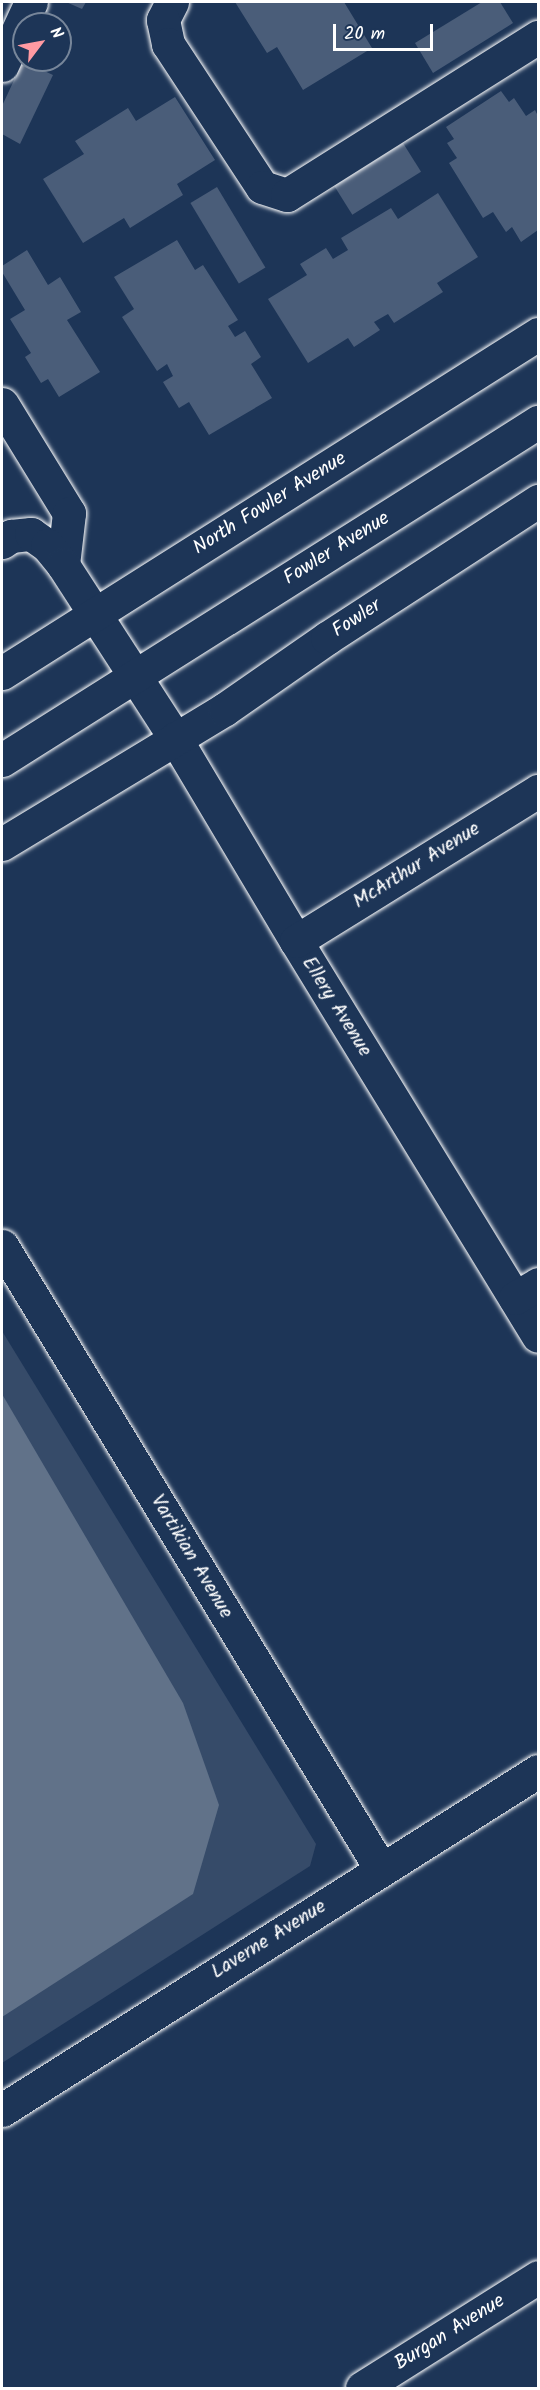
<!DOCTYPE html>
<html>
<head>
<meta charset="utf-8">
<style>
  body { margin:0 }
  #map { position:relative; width:540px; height:2390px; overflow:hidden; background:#1d3557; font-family:Kalam,sans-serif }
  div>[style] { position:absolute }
  .green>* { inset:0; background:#364b69 }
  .water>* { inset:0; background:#617289 }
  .building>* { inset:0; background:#4a5d79; transform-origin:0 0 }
  .roads { filter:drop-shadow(0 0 2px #fff) drop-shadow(0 0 2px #fff) }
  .minor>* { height:33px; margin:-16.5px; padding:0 16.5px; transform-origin:16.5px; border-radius:16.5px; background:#1d3557 }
  .major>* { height:33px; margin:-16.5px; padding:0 16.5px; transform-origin:16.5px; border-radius:16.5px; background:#1d3557 }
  span { translate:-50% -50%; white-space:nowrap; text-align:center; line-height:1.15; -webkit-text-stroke:4.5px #1d3557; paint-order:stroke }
  .street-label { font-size:20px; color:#fff }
  .frame { position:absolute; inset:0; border:3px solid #fff; pointer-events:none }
  .north { position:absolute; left:12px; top:12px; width:60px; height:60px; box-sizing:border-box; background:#1d3557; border:2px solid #77869a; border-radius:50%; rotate:58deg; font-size:16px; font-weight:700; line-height:24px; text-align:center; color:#fff }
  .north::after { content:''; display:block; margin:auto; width:21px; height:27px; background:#ff9aa2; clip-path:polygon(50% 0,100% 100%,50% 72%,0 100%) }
  .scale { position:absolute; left:333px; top:24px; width:100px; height:27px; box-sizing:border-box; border:3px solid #fff; border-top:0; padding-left:8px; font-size:18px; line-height:21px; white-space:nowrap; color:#fff; -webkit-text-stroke:4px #1d3557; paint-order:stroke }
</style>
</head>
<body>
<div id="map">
  <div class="green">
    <i style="clip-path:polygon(2px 1331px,316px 1844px,310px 1866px,2px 2063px)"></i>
  </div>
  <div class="water">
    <i style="clip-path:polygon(2px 1394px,183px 1703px,219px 1805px,193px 1894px,2px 2017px)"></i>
  </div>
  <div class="building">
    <i style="clip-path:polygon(66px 2px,86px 2px,82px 9px)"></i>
    <i style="clip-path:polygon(235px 2px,344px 2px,372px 48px,303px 90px,277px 47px,267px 53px)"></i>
    <i style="clip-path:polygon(482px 2px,500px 2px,513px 23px,433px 73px,415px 43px)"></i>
    <i style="clip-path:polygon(23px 61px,53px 75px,20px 144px,2px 134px,2px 106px)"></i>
    <i style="clip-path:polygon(501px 91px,509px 102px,514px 98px,526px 116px,535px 110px,538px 116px,538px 230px,521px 242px,512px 227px,506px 232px,493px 212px,483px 218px,449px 163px,457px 158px,447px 143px,454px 139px,446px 127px)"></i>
    <i style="clip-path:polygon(175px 97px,215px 160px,177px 184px,183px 195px,130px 228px,124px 218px,83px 243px,43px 179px,84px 154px,75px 141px,128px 108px,136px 121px)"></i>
    <i style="left:403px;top:143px;width:34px;height:81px;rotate:58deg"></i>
    <i style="left:217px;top:187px;width:94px;height:31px;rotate:59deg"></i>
    <i style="clip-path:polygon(438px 193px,478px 257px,437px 283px,443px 292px,394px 323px,388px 314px,374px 322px,380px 330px,354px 347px,348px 338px,308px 363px,268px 299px,307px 275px,300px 264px,326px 248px,333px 259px,348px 250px,341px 238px,391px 208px,398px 219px)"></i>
    <i style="clip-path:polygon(177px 240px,195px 270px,203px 265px,238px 320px,228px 326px,235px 337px,245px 331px,261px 357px,251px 364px,272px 398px,209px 435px,189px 402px,179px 408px,163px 382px,173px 376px,167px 364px,157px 371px,122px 317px,134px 309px,114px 277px)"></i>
    <i style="clip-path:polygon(27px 250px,48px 285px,60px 277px,81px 312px,67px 320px,100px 372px,59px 397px,48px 379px,41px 383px,25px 357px,31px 353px,10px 319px,25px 310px,2px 272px,2px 266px)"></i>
  </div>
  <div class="roads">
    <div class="minor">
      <i style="left:172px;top:2px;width:20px;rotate:117deg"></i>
      <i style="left:163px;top:20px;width:25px;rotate:78deg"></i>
      <i style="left:168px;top:44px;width:171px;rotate:56.7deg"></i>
      <i style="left:262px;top:187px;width:26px;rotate:18deg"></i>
      <i style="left:287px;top:195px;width:297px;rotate:-32.2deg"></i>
      <i style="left:2px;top:65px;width:69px;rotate:-65.3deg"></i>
      <i style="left:2px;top:404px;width:128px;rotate:58.4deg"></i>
      <i style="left:69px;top:513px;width:52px;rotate:96.6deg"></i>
      <i style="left:2px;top:542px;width:11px;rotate:-34deg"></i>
      <i style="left:11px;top:536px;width:20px;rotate:-6deg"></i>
      <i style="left:31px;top:534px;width:19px;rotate:35deg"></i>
      <i style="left:47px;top:545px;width:26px;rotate:51deg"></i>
      <i style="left:63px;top:565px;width:206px;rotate:57.1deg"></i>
      <i style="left:175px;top:738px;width:236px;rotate:59.2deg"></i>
      <i style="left:296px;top:941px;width:463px;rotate:58.5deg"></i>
      <i style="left:2px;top:844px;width:261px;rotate:-31.2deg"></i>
      <i style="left:225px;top:709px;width:124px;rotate:-34.8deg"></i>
      <i style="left:327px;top:638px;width:252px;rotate:-33deg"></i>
      <i style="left:296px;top:941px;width:285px;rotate:-31.8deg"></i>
      <i style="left:2px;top:1246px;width:729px;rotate:58.69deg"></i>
      <i style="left:515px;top:1298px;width:27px;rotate:-31deg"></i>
      <i style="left:2px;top:2110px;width:634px;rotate:-32.31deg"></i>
      <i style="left:362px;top:2388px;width:208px;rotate:-32.2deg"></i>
    </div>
    <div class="major">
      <i style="left:2px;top:673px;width:634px;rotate:-32.31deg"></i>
      <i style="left:2px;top:760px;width:634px;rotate:-32.24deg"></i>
    </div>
  </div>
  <div class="street-label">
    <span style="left:270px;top:504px;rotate:-32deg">North Fowler Avenue</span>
    <span style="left:337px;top:549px;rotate:-32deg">Fowler Avenue</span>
    <span style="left:357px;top:619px;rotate:-33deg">Fowler</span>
    <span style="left:417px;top:866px;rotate:-32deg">McArthur Avenue</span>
    <span style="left:336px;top:1007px;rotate:58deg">Ellery Avenue</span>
    <span style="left:191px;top:1557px;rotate:59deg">Vartikian Avenue</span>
    <span style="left:269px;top:1940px;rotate:-32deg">Laverne Avenue</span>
    <span style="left:450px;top:2333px;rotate:-32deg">Burgan Avenue</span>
  </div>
  <div class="frame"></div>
  <div class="north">N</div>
  <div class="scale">20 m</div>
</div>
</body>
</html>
